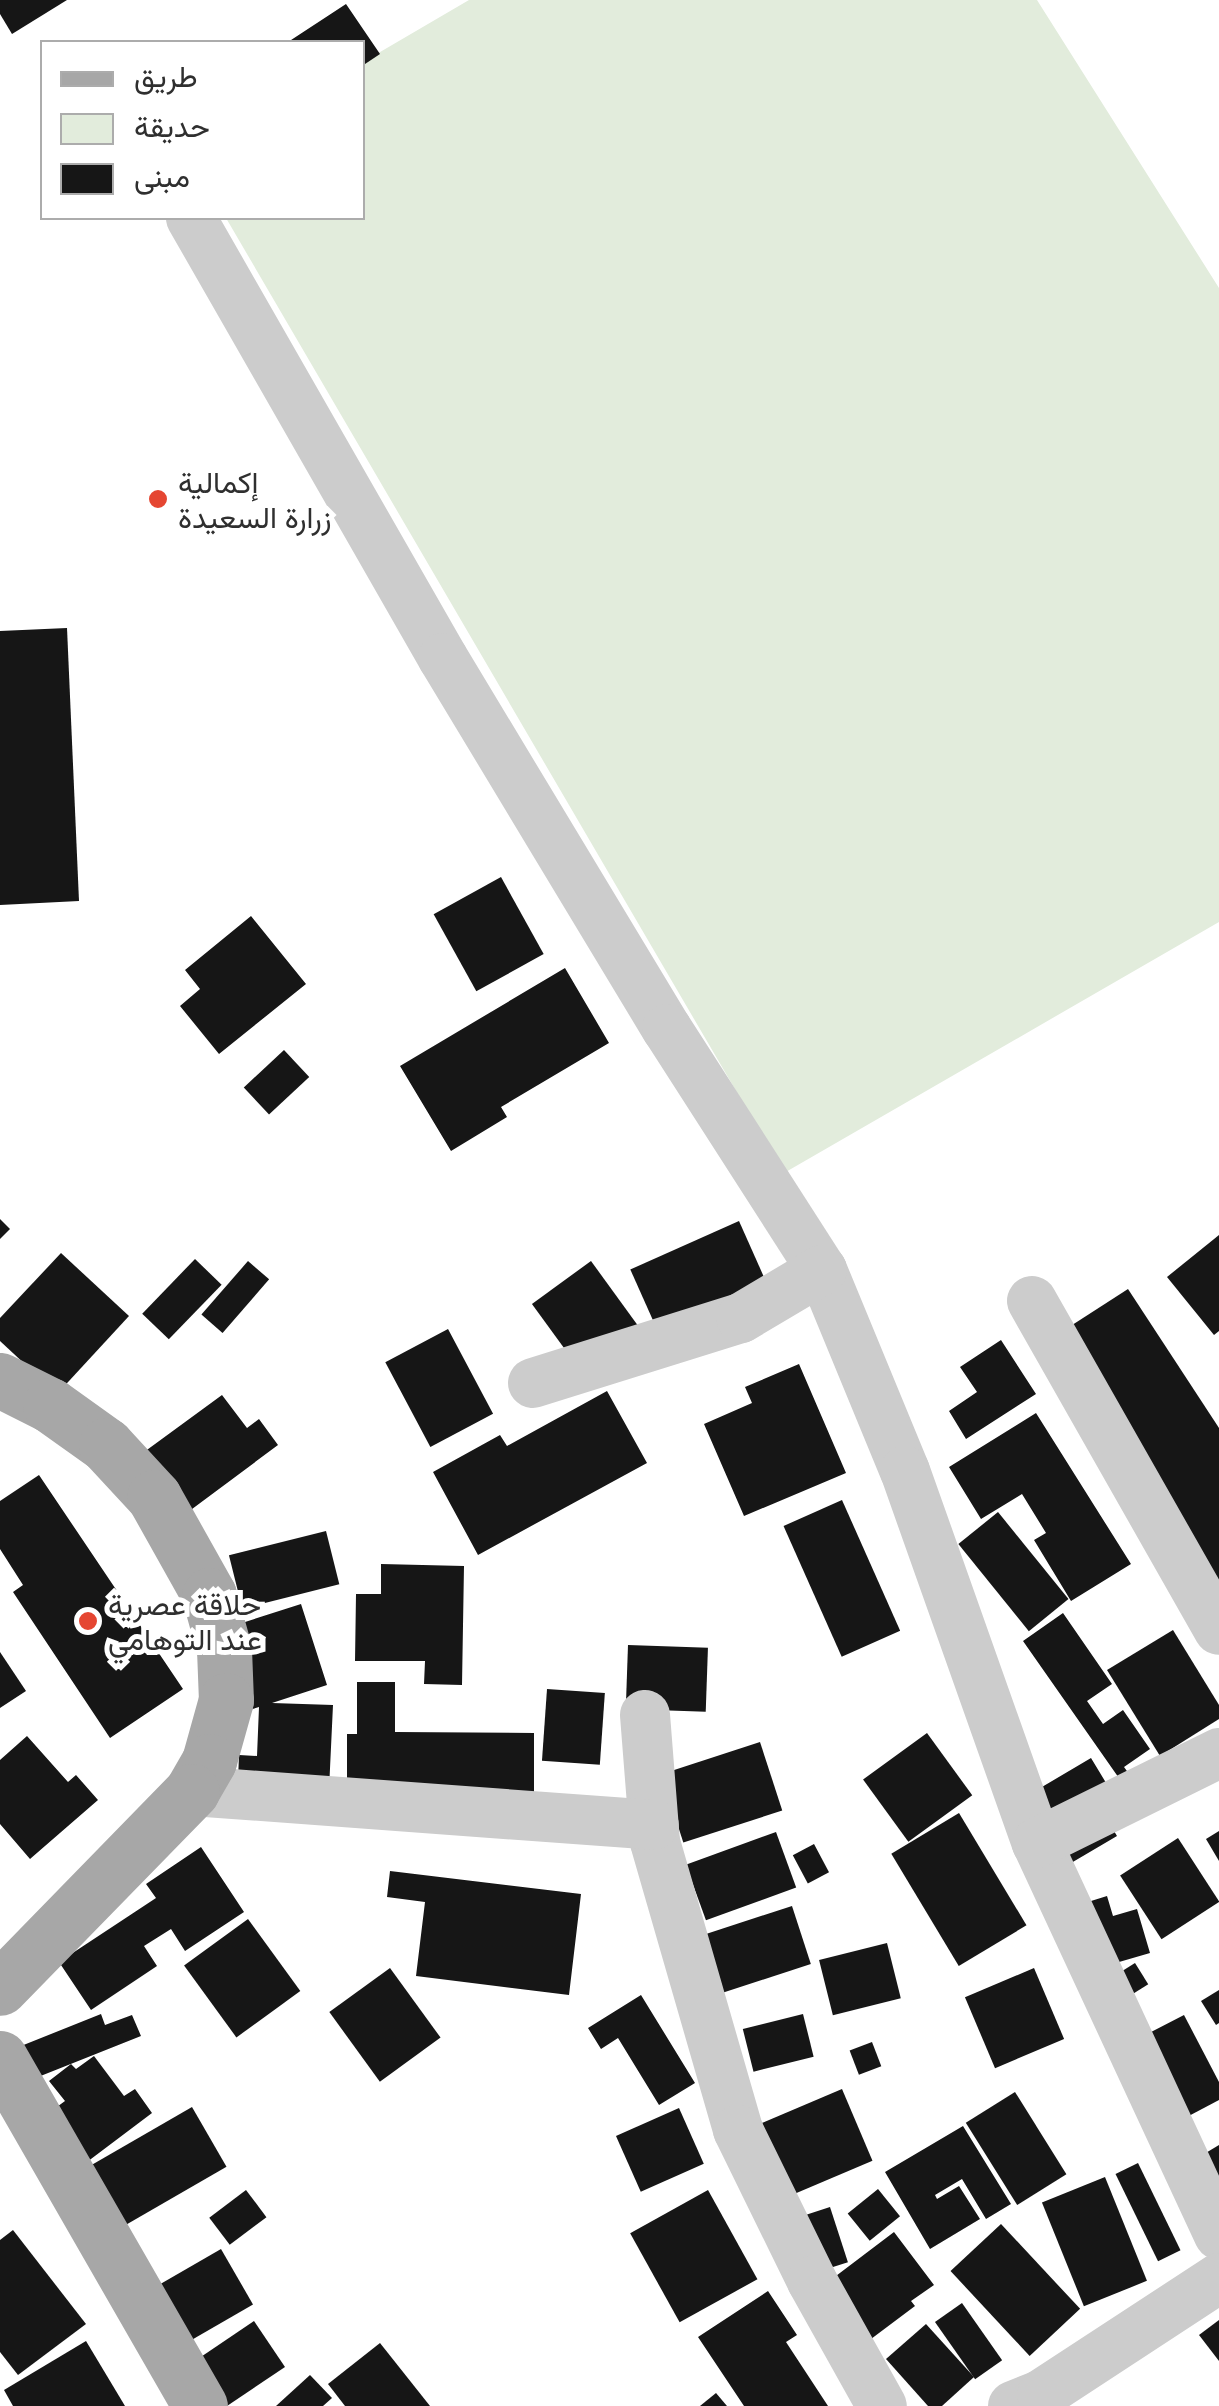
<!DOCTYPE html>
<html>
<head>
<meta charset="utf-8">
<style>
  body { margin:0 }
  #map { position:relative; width:1219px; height:2406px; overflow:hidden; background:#fff; font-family:"Open Sans",Vazirmatn,sans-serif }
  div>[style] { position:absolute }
  .green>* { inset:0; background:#e2ecdc }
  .building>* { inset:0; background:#161616; transform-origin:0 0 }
  .minor>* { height:50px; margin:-25px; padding:0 25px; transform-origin:25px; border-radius:25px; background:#ccc }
  .major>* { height:55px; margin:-27.5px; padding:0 27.5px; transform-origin:27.5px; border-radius:27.5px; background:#a7a7a7 }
  .dots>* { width:28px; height:28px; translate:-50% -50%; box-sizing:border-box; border:5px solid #fff; border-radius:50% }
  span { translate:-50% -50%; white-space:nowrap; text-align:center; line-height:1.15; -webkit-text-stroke:10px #fff; paint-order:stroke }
  .poi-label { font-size:30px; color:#2f2f2f }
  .left { translate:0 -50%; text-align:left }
  .legend { position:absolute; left:40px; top:40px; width:325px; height:180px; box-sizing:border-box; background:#fff; border:2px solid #acacac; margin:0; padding:12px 18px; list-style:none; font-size:30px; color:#2f2f2f }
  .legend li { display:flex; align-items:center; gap:20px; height:50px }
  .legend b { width:50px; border:2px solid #acacac }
</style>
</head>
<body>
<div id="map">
  <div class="green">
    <i style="clip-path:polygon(469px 0,1037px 0,1219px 288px,1219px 922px,784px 1173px,226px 218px,362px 218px,363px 62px)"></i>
  </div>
  <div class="building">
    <i style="clip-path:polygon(0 0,67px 0,12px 34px,0 14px)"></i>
    <i style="clip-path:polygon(346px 4px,380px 54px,362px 66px,362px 42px,288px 42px)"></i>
    <i style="clip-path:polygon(67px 628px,79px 901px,0 905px,0 631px)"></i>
    <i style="left:501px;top:877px;width:88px;height:77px;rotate:61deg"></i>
    <i style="clip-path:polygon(251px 916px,306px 984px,219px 1054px,180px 1006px,200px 989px,185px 970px)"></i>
    <i style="clip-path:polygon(565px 968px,609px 1043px,501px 1107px,507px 1117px,451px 1151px,400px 1066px)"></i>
    <i style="left:284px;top:1050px;width:37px;height:55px;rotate:47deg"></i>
    <i style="clip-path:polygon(0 1219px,10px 1229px,0 1239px)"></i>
    <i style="left:739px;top:1221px;width:70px;height:119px;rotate:66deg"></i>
    <i style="clip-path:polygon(1219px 1235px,1219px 1331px,1214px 1335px,1167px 1277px)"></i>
    <i style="clip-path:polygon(61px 1253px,129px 1316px,57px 1394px,0 1341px,0 1318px)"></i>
    <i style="left:195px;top:1259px;width:37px;height:76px;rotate:44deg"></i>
    <i style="left:248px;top:1261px;width:28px;height:71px;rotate:41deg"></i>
    <i style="left:591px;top:1261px;width:84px;height:73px;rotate:54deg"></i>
    <i style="clip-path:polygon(1128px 1289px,1219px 1428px,1219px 1594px,1052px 1338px)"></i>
    <i style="left:448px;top:1329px;width:96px;height:71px;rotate:62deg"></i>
    <i style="clip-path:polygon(1001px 1340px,1036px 1394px,966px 1439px,949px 1411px,977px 1392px,960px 1367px)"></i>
    <i style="clip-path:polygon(799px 1364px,846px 1473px,744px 1516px,704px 1424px,752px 1403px,745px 1387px)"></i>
    <i style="clip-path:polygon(607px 1391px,647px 1463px,478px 1555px,433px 1472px,500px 1435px,507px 1446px)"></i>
    <i style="clip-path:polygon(222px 1395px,247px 1428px,259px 1419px,278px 1445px,184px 1515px,140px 1455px)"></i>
    <i style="clip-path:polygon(1036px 1413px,1131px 1564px,1071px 1601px,1034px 1540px,1046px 1533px,1022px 1494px,981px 1519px,949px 1467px)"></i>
    <i style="clip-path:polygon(39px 1475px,183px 1689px,110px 1738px,13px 1592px,23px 1585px,0 1549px,0 1501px)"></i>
    <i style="left:842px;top:1500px;width:143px;height:64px;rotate:66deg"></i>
    <i style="left:998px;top:1512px;width:112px;height:51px;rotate:51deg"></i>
    <i style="left:326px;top:1531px;width:55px;height:100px;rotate:76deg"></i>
    <i style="clip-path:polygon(381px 1564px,464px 1566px,462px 1685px,424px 1684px,425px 1661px,355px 1661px,356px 1594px,381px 1594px)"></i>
    <i style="clip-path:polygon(301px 1604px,327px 1685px,272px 1703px,333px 1705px,328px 1811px,237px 1806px,239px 1755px,257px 1756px,259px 1707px,246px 1711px,220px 1630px)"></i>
    <i style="clip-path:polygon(1063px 1613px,1112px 1684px,1087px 1701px,1103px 1724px,1123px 1710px,1150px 1749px,1124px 1767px,1137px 1785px,1142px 1811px,1023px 1641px)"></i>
    <i style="clip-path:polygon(1173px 1630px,1219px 1705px,1219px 1719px,1160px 1756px,1107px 1670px)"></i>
    <i style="left:628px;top:1645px;width:80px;height:64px;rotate:2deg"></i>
    <i style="clip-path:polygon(0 1652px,26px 1691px,0 1708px)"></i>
    <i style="clip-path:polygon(357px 1682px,395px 1682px,395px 1732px,534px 1733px,534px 1817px,347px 1817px,347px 1734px,357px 1734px)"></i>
    <i style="left:547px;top:1689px;width:58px;height:72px;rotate:4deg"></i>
    <i style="left:927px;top:1733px;width:77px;height:79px;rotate:54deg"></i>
    <i style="clip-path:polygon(27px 1736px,68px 1782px,76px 1775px,98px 1800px,30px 1859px,0 1824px,0 1760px)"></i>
    <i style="left:760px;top:1742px;width:72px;height:104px;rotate:72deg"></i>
    <i style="clip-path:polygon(1091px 1758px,1114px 1796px,1099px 1806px,1117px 1836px,1066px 1866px,1025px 1797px)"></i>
    <i style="left:959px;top:1813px;width:131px;height:79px;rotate:59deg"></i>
    <i style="clip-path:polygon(1219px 1831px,1219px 1861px,1206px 1839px)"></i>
    <i style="left:776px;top:1832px;width:59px;height:96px;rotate:70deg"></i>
    <i style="left:1178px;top:1838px;width:76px;height:69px;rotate:57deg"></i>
    <i style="left:814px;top:1844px;width:32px;height:24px;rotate:62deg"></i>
    <i style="clip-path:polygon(201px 1847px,244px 1912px,185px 1951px,171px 1929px,144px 1946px,157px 1966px,91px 2010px,59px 1962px,156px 1898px,146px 1884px)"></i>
    <i style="clip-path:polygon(390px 1871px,581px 1894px,569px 1995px,416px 1976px,425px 1902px,387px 1897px)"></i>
    <i style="clip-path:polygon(1107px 1896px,1113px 1916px,1137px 1909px,1150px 1953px,1095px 1969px,1075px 1906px)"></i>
    <i style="left:792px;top:1906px;width:61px;height:96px;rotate:72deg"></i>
    <i style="left:248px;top:1919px;width:89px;height:79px;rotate:54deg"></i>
    <i style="left:887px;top:1943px;width:57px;height:70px;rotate:76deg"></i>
    <i style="left:1135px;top:1963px;width:25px;height:48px;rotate:58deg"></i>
    <i style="left:390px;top:1968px;width:86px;height:75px;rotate:54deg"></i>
    <i style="left:1034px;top:1968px;width:77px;height:75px;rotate:67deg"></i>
    <i style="clip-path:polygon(1219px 1990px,1219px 2023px,1216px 2025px,1201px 2001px)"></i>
    <i style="clip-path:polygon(641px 1995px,695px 2083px,659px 2105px,618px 2038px,601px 2049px,588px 2028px)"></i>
    <i style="clip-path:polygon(101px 2014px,105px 2025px,132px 2015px,141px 2036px,28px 2081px,16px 2048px)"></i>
    <i style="left:803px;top:2014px;width:44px;height:62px;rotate:76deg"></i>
    <i style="clip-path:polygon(1184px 2015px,1219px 2082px,1219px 2100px,1166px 2128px,1124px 2046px)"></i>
    <i style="left:872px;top:2042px;width:26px;height:24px;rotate:69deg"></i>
    <i style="clip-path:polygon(94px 2056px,124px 2096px,135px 2089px,152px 2113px,83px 2165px,46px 2115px,65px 2101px,49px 2081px,71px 2064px,76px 2069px)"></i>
    <i style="left:842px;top:2089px;width:78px;height:87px;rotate:67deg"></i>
    <i style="left:1015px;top:2092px;width:97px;height:58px;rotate:58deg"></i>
    <i style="left:192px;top:2107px;width:69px;height:131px;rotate:60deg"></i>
    <i style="left:679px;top:2108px;width:61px;height:69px;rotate:66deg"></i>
    <i style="clip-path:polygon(963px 2126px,1011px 2204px,986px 2219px,962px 2179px,935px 2195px,937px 2199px,959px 2186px,980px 2219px,930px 2249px,885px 2172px)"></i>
    <i style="clip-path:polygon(1219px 2145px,1219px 2210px,1189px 2163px)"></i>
    <i style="left:1138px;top:2163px;width:97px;height:25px;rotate:64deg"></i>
    <i style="left:1105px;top:2177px;width:112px;height:68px;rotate:68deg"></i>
    <i style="left:878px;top:2189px;width:35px;height:39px;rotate:51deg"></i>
    <i style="left:246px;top:2190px;width:34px;height:46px;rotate:53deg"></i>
    <i style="left:708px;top:2190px;width:102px;height:89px;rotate:61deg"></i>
    <i style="left:830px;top:2207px;width:58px;height:29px;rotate:72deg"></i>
    <i style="left:1001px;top:2224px;width:116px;height:69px;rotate:47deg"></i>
    <i style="clip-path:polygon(13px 2230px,86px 2324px,18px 2375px,0 2352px,0 2240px)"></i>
    <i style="clip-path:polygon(894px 2232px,934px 2285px,911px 2301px,915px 2306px,871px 2339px,828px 2282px)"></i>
    <i style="left:221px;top:2249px;width:64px;height:70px;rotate:60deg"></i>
    <i style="clip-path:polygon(768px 2291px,797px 2335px,786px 2342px,828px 2406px,744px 2406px,698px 2337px)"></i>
    <i style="left:962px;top:2303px;width:70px;height:33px;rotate:55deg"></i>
    <i style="clip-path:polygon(1219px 2320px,1219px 2361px,1199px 2335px)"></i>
    <i style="clip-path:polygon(254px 2321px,285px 2367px,227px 2406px,186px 2367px)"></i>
    <i style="clip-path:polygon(926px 2324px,974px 2377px,942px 2406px,928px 2406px,886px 2359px)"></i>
    <i style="clip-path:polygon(86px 2341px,125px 2406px,13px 2406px,4px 2390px)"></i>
    <i style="clip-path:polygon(380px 2343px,430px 2406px,345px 2406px,328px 2384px)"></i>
    <i style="clip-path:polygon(310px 2375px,332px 2398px,323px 2406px,276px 2406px)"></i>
    <i style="clip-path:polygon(716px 2393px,727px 2406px,700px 2406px)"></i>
  </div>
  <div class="minor">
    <i style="left:191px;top:218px;width:507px;rotate:60.2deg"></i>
    <i style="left:443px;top:658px;width:433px;rotate:58.9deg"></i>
    <i style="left:667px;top:1029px;width:287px;rotate:57.3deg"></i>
    <i style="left:822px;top:1270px;width:217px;rotate:67.6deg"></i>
    <i style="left:905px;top:1471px;width:395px;rotate:70.5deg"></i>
    <i style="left:1037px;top:1843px;width:432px;rotate:65.1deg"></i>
    <i style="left:1032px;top:1301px;width:378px;rotate:60.4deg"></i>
    <i style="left:533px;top:1383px;width:218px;rotate:-17.4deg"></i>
    <i style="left:741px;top:1318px;width:94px;rotate:-30.7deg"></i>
    <i style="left:645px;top:1715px;width:127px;rotate:85.5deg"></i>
    <i style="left:655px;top:1842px;width:300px;rotate:73.9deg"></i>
    <i style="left:738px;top:2130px;width:168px;rotate:63.9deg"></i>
    <i style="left:812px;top:2281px;width:143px;rotate:60.8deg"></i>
    <i style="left:192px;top:1791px;width:463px;rotate:4.2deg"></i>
    <i style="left:1037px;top:1843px;width:203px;rotate:-26.3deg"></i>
    <i style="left:1013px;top:2406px;width:31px;rotate:-22deg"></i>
    <i style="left:1042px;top:2394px;width:212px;rotate:-33.2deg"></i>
  </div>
  <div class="major">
    <i style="left:0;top:1380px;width:56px;rotate:26.6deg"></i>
    <i style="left:50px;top:1405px;width:69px;rotate:35.5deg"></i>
    <i style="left:106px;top:1445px;width:71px;rotate:47.3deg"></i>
    <i style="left:154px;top:1497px;width:112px;rotate:60.7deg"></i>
    <i style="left:209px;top:1595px;width:56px;rotate:74.5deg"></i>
    <i style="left:224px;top:1649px;width:51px;rotate:87.8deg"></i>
    <i style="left:226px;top:1700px;width:63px;rotate:105.6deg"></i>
    <i style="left:209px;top:1761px;width:34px;rotate:120deg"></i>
    <i style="left:192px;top:1791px;width:275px;rotate:134.3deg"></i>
    <i style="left:0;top:2058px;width:401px;rotate:60.1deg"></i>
  </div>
  <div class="dots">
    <i style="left:158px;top:499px;background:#e54632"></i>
    <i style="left:88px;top:1621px;background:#e54632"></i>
  </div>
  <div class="poi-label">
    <span class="left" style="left:178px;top:499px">إكمالية<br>زرارة السعيدة</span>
    <span class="left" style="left:108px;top:1621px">حلاقة عصرية<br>عند التوهامي</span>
  </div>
  <ul class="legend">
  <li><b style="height:12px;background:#a7a7a7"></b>طريق</li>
  <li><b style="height:28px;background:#e2ecdc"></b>حديقة</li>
  <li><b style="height:28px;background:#161616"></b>مبنى</li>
  </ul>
</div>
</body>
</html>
